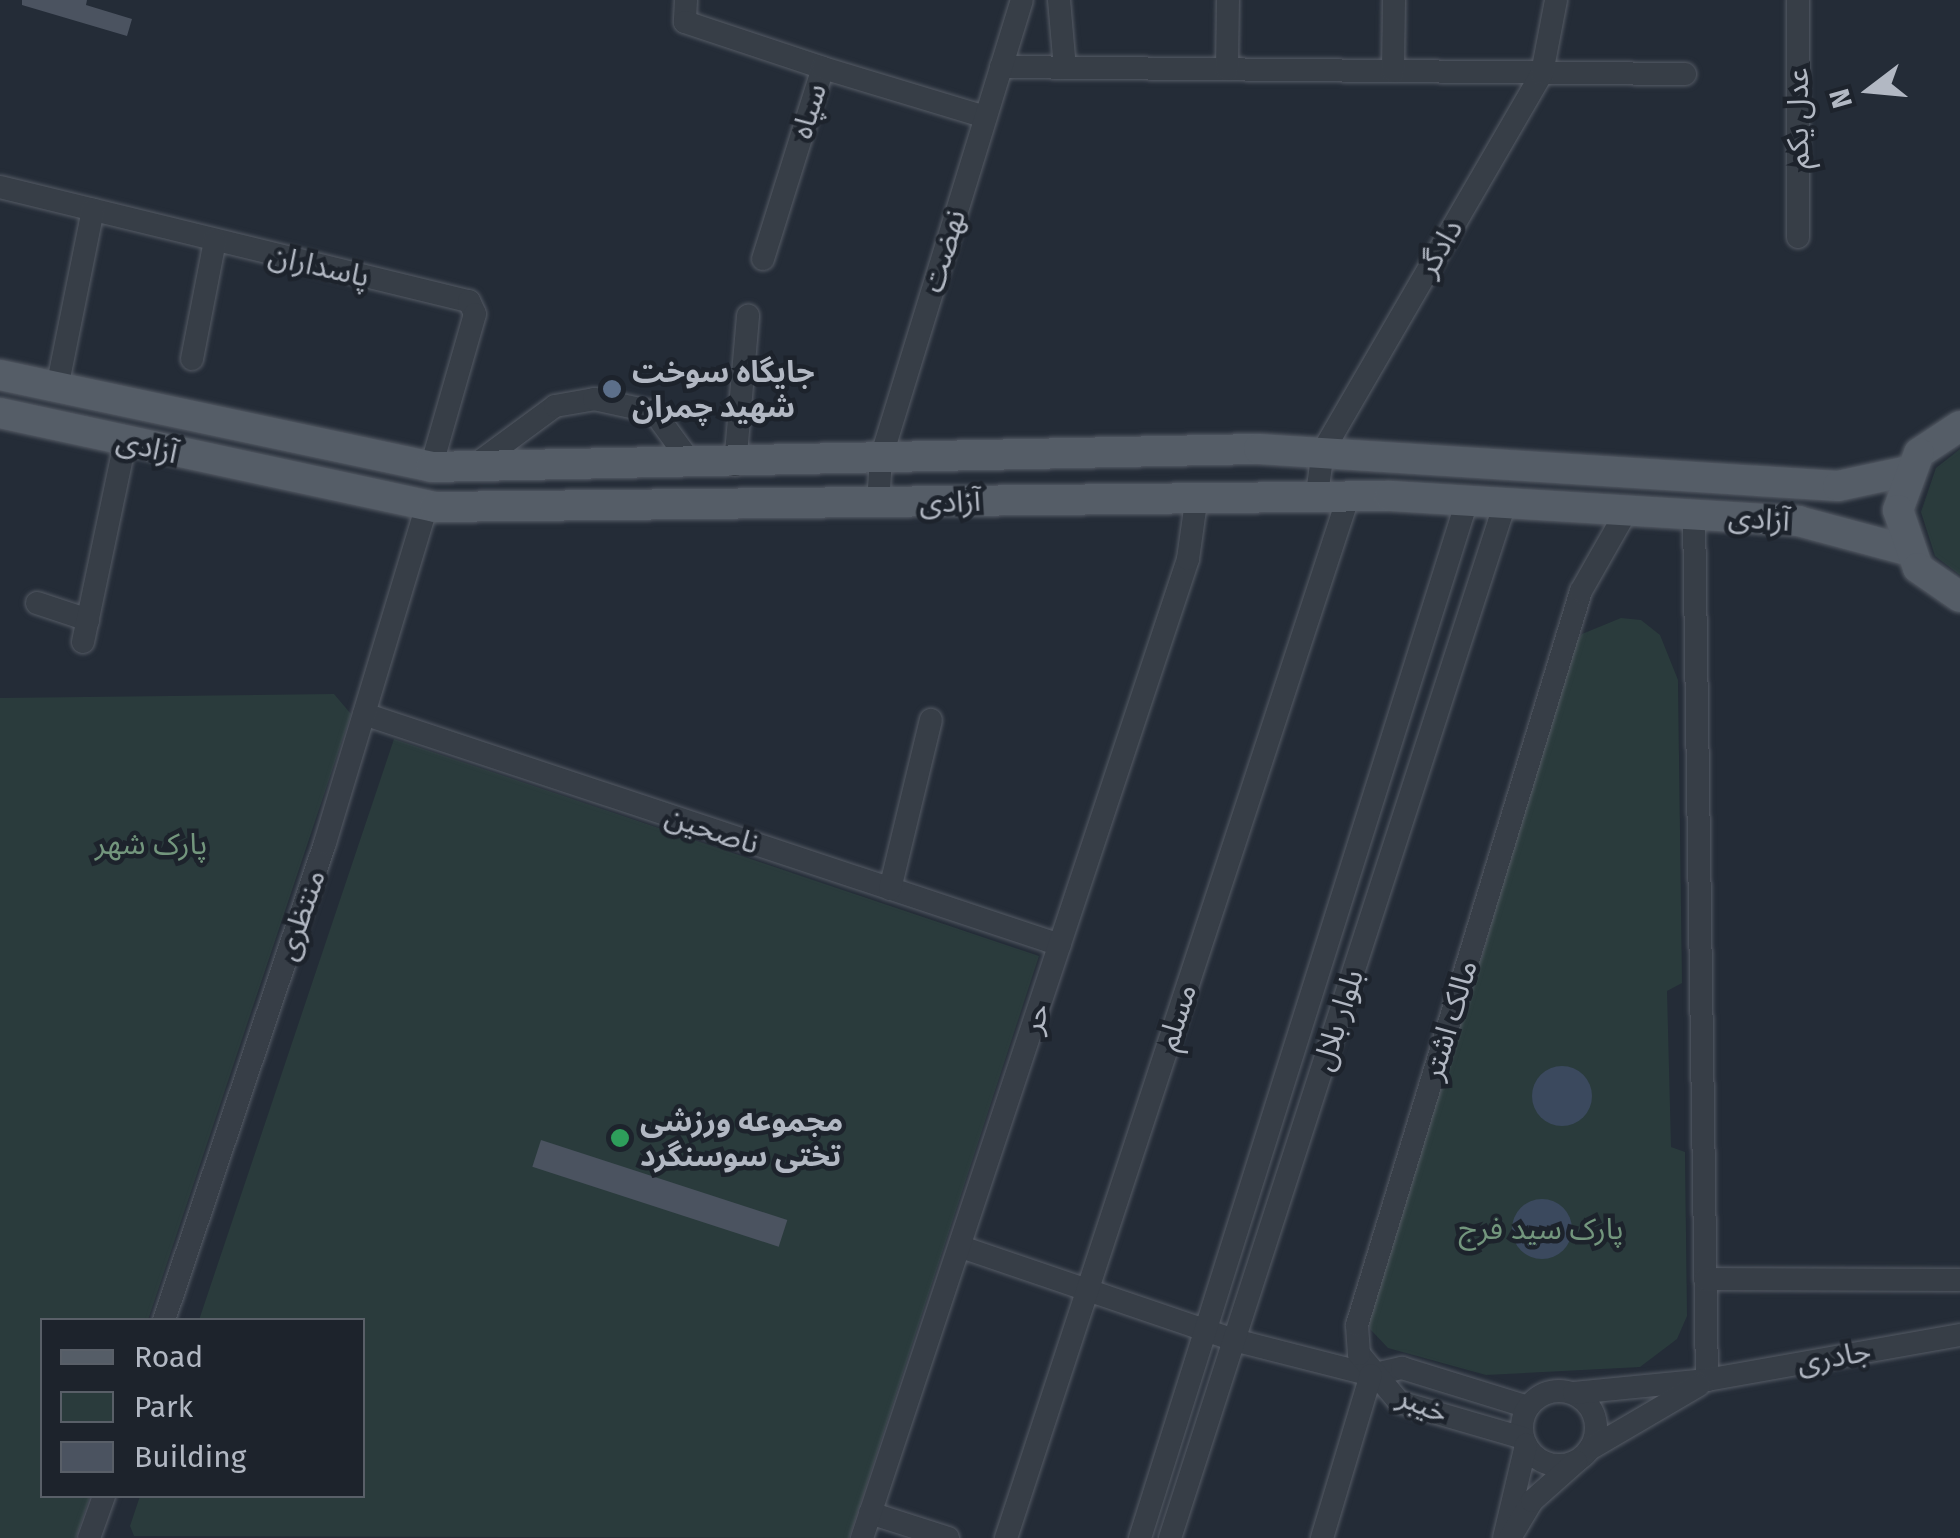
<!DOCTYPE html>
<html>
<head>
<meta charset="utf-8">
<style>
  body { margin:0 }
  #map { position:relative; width:1960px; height:1538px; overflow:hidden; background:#242c37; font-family:"Fira Sans","Noto Sans Arabic",sans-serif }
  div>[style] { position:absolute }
  .green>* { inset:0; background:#2a3b3c }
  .water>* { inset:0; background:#3b495e }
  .round { border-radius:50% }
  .building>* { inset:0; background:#4b5360; transform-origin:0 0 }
  .roads { filter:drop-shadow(0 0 2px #555b65) drop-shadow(0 0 2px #555b65) }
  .minor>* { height:22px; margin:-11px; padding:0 11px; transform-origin:11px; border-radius:11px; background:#373e47 }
  .minor>.ring { margin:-11px; padding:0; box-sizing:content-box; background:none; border:22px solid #373e47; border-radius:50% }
  .major>* { height:30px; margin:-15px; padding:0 15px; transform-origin:15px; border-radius:15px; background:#555d67 }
  .dots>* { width:28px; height:28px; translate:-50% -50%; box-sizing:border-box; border:5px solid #1d232c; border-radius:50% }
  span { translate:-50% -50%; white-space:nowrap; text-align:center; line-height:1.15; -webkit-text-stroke:9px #1d232c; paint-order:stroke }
  .street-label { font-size:30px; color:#b2b8c3 }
  .poi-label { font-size:30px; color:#b2b8c3; font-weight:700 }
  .left { translate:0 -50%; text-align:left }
  .park-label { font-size:30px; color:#73967d }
  .legend { position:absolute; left:40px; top:1318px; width:325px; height:180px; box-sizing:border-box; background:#1d232c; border:2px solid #595f68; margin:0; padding:12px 18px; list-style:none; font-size:30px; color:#b2b8c3 }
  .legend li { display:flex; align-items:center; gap:20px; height:50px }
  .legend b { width:50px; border:2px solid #595f68 }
  .north { position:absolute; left:1820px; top:40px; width:100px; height:100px; -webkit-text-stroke:8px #1d232c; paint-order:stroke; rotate:254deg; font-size:28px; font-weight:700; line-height:40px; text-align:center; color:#b2b8c3 }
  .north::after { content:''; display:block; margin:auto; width:35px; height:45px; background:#b2b8c3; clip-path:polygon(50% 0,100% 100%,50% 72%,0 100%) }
</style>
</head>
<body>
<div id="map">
  <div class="green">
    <i style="clip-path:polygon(1960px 449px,1960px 575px,1935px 556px,1921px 512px,1936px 468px)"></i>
    <i style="clip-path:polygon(1621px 618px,1641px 620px,1660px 635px,1678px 680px,1682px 983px,1667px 991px,1671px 1147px,1685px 1152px,1687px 1316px,1677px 1339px,1640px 1367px,1486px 1375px,1388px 1348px,1370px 1329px,1368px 1304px,1472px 961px,1481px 960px,1567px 656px,1582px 634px)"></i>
    <i style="clip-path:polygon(334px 694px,351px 714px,148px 1320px,42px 1320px,42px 1496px,90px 1496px,76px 1538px,0 1538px,0 698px)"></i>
    <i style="clip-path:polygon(394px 739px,1039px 956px,849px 1538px,134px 1536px,130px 1526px,140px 1496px,362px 1496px,362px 1320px,199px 1320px)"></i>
  </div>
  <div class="water">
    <i class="round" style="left:1532px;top:1066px;width:60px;height:60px"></i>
    <i class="round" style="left:1512px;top:1199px;width:60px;height:60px"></i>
  </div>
  <div class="building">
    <i style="clip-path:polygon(22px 0,87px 0,86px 5px,132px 19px,127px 36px,22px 5px)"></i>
    <i style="left:541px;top:1140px;width:259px;height:28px;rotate:18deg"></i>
  </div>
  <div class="roads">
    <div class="minor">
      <i style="left:686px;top:0;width:22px;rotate:93deg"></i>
      <i style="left:685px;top:22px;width:145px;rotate:18.4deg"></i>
      <i style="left:1059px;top:0;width:68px;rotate:85deg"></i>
      <i style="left:1798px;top:0;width:237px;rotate:90deg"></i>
      <i style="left:1001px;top:67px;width:684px;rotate:0.59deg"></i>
      <i style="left:1227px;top:69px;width:69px;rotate:-89.2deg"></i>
      <i style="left:1393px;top:71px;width:71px;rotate:-89.2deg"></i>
      <i style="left:0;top:187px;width:483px;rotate:13.7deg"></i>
      <i style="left:469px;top:301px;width:14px;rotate:65deg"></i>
      <i style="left:475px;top:314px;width:159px;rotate:106deg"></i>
      <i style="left:763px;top:259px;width:200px;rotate:-72.6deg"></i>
      <i style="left:823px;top:68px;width:169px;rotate:16.8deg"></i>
      <i style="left:192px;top:359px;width:120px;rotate:-79deg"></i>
      <i style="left:57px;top:388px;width:182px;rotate:-78.6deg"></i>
      <i style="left:475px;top:465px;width:99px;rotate:-36.4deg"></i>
      <i style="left:555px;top:406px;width:40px;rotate:-10deg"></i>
      <i style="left:594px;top:399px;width:61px;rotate:12.2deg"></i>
      <i style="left:654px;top:412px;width:64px;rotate:53.8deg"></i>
      <i style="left:735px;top:465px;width:150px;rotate:-85deg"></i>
      <i style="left:1317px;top:494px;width:43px;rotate:-82.1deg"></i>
      <i style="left:1323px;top:451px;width:437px;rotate:-59.9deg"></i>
      <i style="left:1542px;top:73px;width:74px;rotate:-79.1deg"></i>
      <i style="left:878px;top:504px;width:46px;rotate:-86.3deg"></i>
      <i style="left:881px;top:458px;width:479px;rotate:-72.9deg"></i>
      <i style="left:1694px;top:515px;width:865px;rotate:89.14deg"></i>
      <i style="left:37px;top:603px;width:54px;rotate:18.4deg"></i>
      <i style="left:83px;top:642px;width:204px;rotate:-78.1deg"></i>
      <i style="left:364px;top:714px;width:733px;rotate:18.36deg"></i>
      <i style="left:890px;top:889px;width:174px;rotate:-76.4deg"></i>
      <i style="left:961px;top:1247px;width:288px;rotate:18.8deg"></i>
      <i style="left:1234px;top:1340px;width:141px;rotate:14.3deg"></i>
      <i style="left:1371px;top:1375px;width:32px;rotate:-13deg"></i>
      <i style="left:1402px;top:1368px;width:132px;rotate:17.2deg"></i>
      <i style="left:1705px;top:1279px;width:255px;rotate:0.2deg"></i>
      <i style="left:164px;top:1320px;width:503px;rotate:-71.35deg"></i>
      <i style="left:325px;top:843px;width:352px;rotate:-73.2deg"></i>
      <i class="ring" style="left:1522px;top:1391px;width:52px;height:52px"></i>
      <i style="left:1574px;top:1393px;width:134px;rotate:-5.6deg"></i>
      <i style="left:1707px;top:1380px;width:257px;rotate:-10.1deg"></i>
      <i style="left:1523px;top:1438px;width:129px;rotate:-163.8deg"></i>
      <i style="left:1399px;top:1402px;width:62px;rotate:-129.8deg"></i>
      <i style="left:1359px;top:1354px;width:29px;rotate:-94deg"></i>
      <i style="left:1357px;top:1325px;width:767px;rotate:-73.03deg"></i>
      <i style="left:1581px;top:591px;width:93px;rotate:-60.4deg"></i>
      <i style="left:1590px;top:1449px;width:126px;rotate:-30.4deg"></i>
      <i style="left:870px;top:1513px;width:82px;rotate:17.8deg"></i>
      <i style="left:89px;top:1538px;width:45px;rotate:-70.3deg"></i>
      <i style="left:862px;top:1538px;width:1032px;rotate:-71.58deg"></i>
      <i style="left:1188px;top:559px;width:65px;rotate:-82deg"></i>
      <i style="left:1006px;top:1538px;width:1098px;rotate:-71.8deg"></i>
      <i style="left:1140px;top:1538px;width:1087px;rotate:-72.5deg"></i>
      <i style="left:1170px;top:1538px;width:1088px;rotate:-72.06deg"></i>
      <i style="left:1322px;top:1538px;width:170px;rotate:-73.3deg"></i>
      <i style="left:1504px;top:1538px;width:96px;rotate:-76.7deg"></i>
      <i style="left:1510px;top:1538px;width:43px;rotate:-59.3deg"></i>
      <i style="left:1532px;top:1501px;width:59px;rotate:-41.6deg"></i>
    </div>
    <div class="major">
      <i style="left:0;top:375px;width:441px;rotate:12deg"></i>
      <i style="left:431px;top:467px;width:828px;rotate:-1.25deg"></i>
      <i style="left:1259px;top:449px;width:580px;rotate:3.66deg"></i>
      <i style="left:1838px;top:486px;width:72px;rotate:-12.1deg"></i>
      <i style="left:0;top:413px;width:445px;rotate:12.2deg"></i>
      <i style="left:435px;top:507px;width:955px;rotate:-0.66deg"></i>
      <i style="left:1390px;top:496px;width:409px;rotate:3.5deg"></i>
      <i style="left:1798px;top:521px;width:112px;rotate:15deg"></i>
      <i style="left:1960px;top:426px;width:49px;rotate:146.6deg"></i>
      <i style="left:1919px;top:453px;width:61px;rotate:110.2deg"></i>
      <i style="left:1898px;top:510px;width:61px;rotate:71deg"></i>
      <i style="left:1918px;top:568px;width:51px;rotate:34.6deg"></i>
    </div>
  </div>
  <div class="dots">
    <i style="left:612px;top:389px;background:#5c6f8a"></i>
    <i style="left:620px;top:1138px;background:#2e9e5b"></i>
  </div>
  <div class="street-label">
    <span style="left:809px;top:111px;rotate:-73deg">سپاه</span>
    <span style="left:1798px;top:118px;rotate:-90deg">عدل یکم</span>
    <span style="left:1440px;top:248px;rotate:-60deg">دادگر</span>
    <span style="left:944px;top:251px;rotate:-73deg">نهضت</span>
    <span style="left:319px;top:266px;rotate:13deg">پاسداران</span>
    <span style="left:147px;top:447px;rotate:13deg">آزادی</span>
    <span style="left:950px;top:502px;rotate:-2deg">آزادی</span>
    <span style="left:1759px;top:519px;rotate:4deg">آزادی</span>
    <span style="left:712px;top:830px;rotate:18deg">ناصحین</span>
    <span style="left:301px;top:915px;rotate:-71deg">منتظری</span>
    <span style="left:1177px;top:1017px;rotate:-72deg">مسلم</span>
    <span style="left:1036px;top:1018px;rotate:-72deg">حر</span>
    <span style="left:1338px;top:1020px;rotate:-72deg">بلوار بلال</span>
    <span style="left:1450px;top:1020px;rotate:-73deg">مالک اشتر</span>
    <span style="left:1834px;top:1357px;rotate:-10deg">جادری</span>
    <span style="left:1423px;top:1405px;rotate:23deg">خیبر</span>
  </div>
  <div class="poi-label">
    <span class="left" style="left:632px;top:389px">جایگاه سوخت<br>شهید چمران</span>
    <span class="left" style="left:640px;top:1138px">مجموعه ورزشی<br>تختی سوسنگرد</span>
  </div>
  <div class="park-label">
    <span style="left:151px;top:844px">پارک شهر</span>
    <span style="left:1541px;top:1229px">پارک سید فرج</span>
  </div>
  <ul class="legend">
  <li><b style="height:12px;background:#555d67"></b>Road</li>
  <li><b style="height:28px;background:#2a3b3c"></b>Park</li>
  <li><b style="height:28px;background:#4b5360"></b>Building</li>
  </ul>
  <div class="north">N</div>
</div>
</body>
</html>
